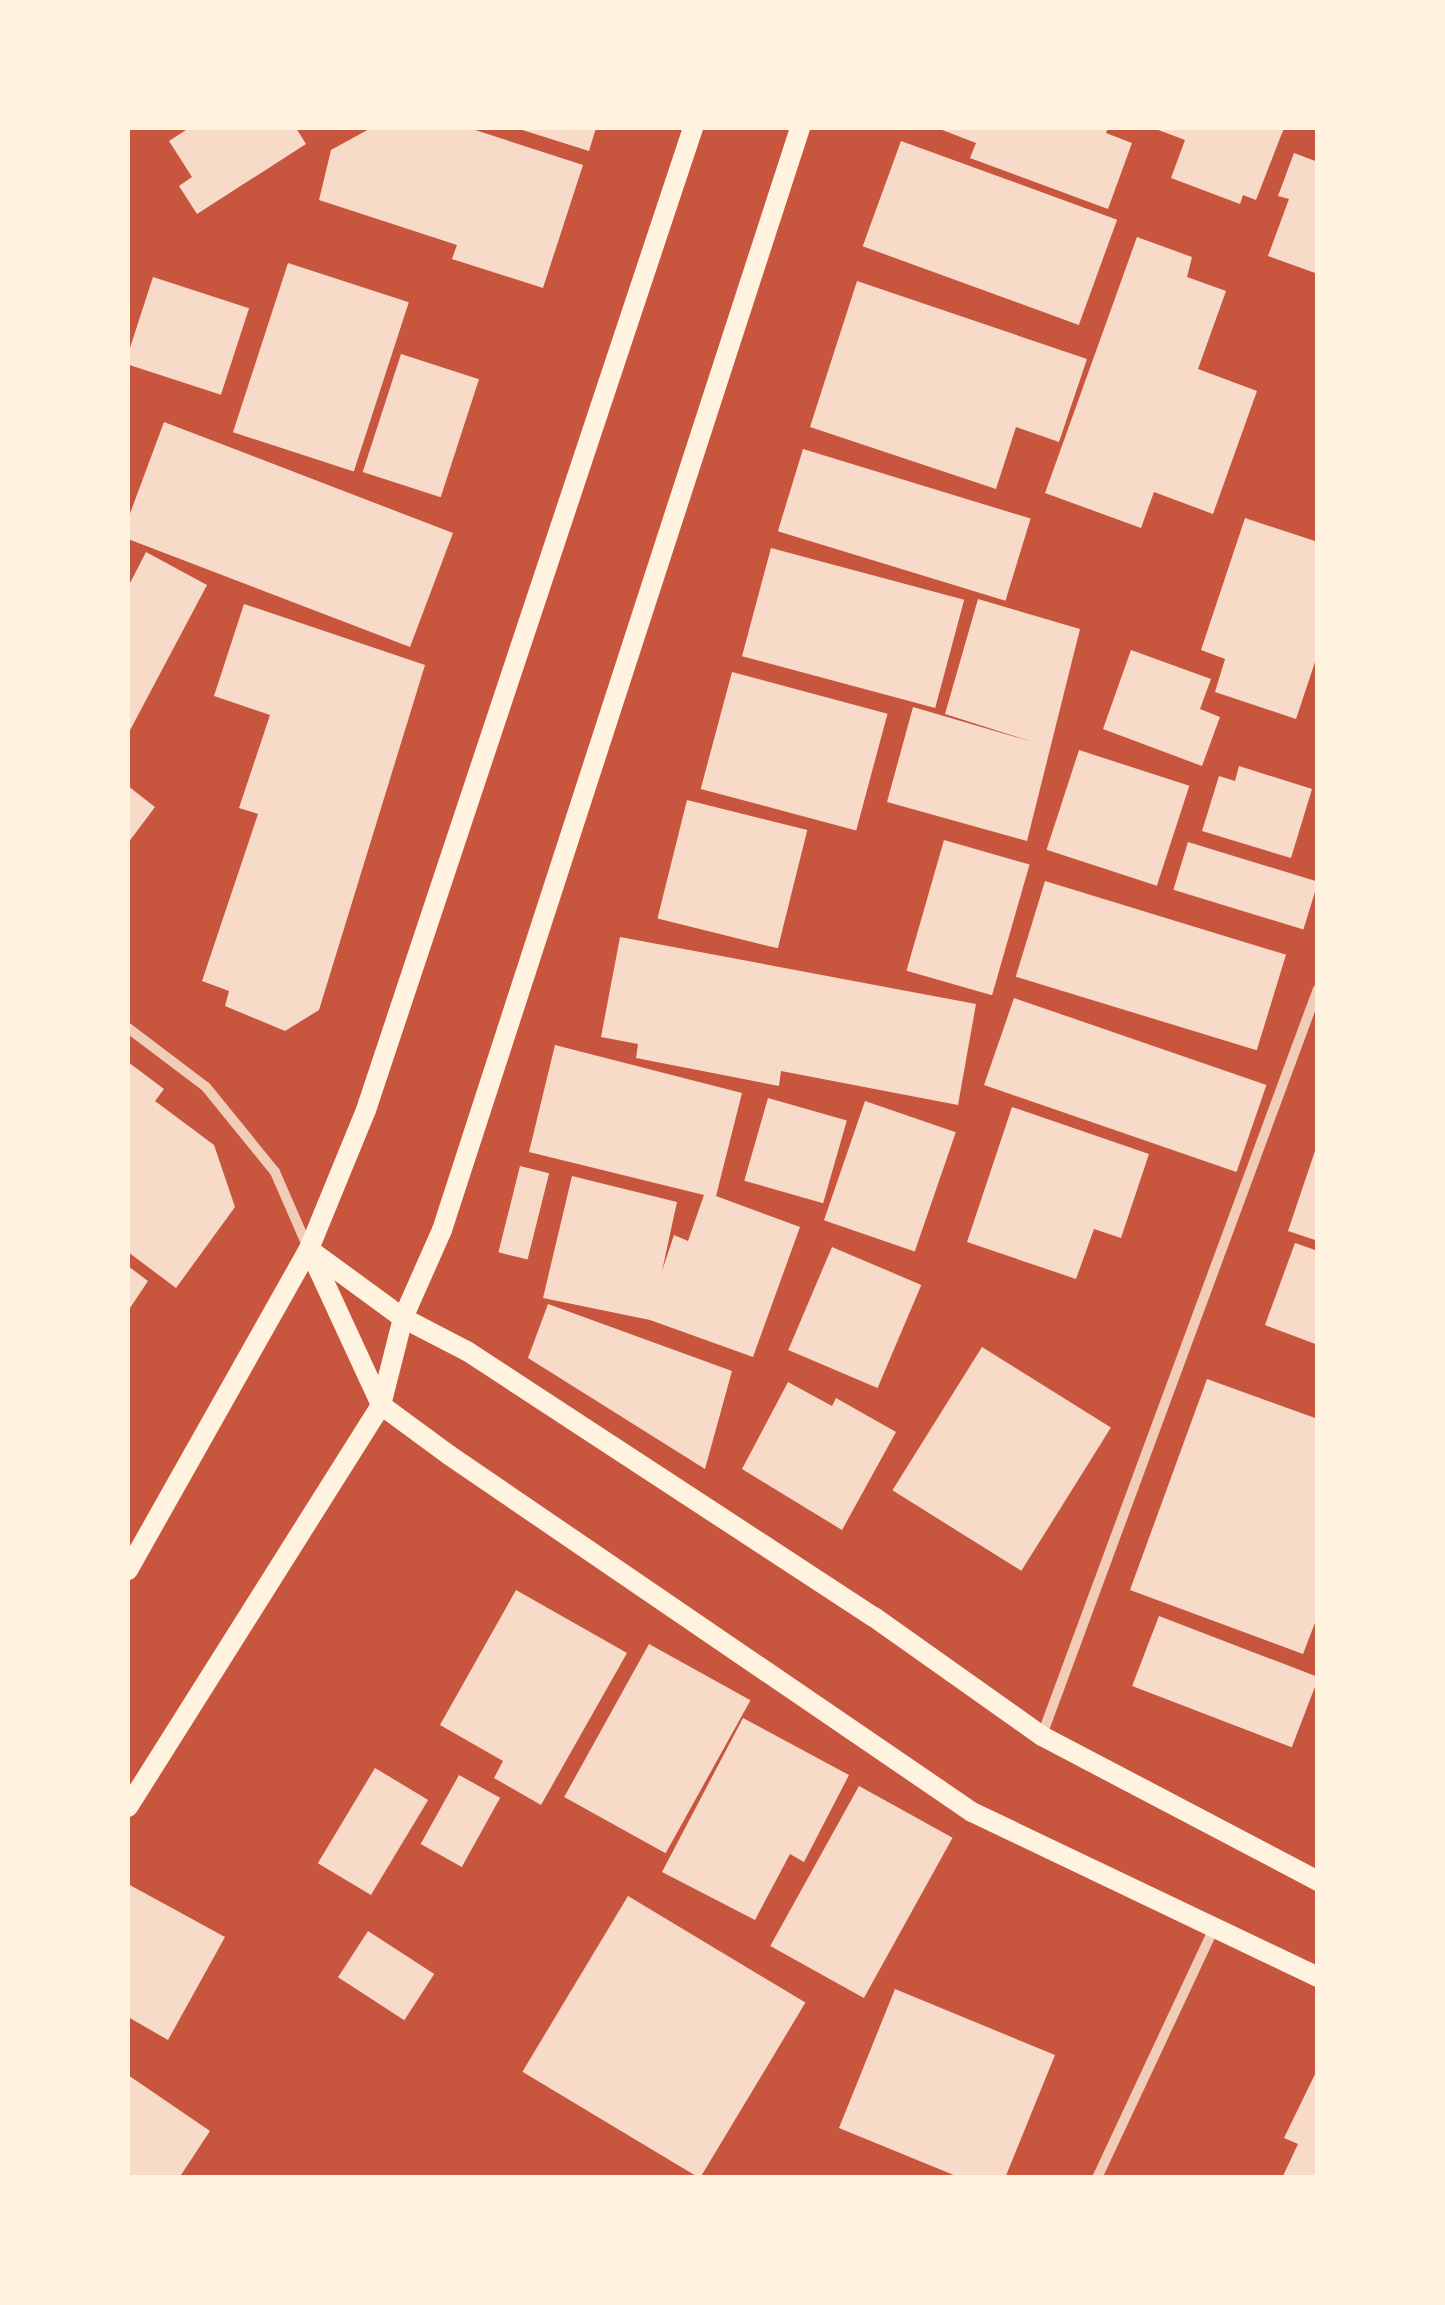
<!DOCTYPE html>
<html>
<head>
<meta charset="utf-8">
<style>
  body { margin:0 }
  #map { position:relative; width:1445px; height:2305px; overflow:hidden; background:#c8553d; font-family:"Exo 2",sans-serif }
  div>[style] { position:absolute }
  .building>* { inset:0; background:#f7dbc8; transform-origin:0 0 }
  .minor>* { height:10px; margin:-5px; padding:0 5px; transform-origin:5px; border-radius:5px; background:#f1ccb7 }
  .secondary>* { height:20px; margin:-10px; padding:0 10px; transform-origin:10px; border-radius:10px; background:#fff3e0 }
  span { translate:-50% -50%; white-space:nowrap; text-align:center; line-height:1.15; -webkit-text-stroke:10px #fff3e0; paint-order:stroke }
  .frame { position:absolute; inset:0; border:130px solid #fff3e0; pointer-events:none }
</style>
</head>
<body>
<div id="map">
  <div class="building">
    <i style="clip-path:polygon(189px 128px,296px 128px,306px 144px,197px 214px,179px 186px,192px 177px,169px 141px)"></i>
    <i style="clip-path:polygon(371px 128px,469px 128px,583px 165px,543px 288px,452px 259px,457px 245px,319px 200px,331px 150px)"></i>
    <i style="clip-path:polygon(516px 128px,596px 128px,589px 151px)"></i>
    <i style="clip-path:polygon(937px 128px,1108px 128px,1106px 133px,1132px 143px,1108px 209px,970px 158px,976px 143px)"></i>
    <i style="clip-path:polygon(1153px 128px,1284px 128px,1256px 200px,1243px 195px,1240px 204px,1171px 178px,1185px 140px)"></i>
    <i style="left:901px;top:141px;width:230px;height:112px;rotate:20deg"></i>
    <i style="clip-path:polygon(1294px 153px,1318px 162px,1318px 274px,1268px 256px,1289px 199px,1278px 196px)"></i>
    <i style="clip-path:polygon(1137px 237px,1192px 257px,1187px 277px,1226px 291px,1198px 369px,1257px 391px,1213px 514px,1154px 492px,1141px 528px,1045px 493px)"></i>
    <i style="left:288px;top:263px;width:127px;height:178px;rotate:18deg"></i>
    <i style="left:153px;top:277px;width:101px;height:91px;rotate:18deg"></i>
    <i style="clip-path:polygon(857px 281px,1087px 359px,1059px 442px,1016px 427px,996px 489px,810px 427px)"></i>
    <i style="left:401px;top:354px;width:82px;height:124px;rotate:18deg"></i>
    <i style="clip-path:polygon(164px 422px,453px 533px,410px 647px,128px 539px,128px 519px)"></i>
    <i style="left:803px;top:449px;width:238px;height:86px;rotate:17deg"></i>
    <i style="clip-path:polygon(1245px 518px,1318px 542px,1318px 653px,1296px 719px,1215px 692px,1225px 659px,1201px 650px)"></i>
    <i style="left:771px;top:548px;width:200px;height:112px;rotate:15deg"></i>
    <i style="clip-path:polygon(146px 552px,207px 585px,128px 734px,128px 587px)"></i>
    <i style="clip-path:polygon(978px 599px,1080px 629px,1027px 841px,887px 802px,913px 707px,1033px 742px,945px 714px)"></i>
    <i style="clip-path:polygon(244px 604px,425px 665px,319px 1010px,285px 1031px,225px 1006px,229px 991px,202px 981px,258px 814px,239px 808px,270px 715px,214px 696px)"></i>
    <i style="clip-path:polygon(1131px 650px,1211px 679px,1200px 709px,1220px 717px,1202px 766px,1103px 729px)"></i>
    <i style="left:732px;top:672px;width:161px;height:121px;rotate:15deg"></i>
    <i style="left:1079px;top:750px;width:116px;height:105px;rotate:18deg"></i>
    <i style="clip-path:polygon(1239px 766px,1312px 789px,1291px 858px,1202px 831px,1219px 776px,1235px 781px)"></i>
    <i style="clip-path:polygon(128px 786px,155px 807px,128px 843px)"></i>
    <i style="left:687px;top:800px;width:124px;height:122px;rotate:14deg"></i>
    <i style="left:944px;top:840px;width:89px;height:136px;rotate:16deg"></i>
    <i style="left:1188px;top:842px;width:136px;height:50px;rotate:17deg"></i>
    <i style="left:1045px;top:881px;width:252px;height:100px;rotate:17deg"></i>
    <i style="clip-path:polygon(620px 937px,976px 1004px,958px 1105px,781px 1071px,779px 1086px,636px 1058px,638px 1044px,601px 1037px)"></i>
    <i style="left:1014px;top:998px;width:267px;height:92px;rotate:19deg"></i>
    <i style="clip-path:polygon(555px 1045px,742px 1093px,716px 1196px,800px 1227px,753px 1357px,650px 1320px,543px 1298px,572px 1176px,677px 1202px,662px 1271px,674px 1235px,688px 1241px,704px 1195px,529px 1152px)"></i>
    <i style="clip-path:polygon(128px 1062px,164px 1089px,155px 1101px,214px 1145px,235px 1207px,176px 1288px,128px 1252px)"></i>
    <i style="left:768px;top:1098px;width:82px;height:86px;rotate:16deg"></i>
    <i style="left:865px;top:1101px;width:96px;height:126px;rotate:19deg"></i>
    <i style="clip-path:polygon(1012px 1107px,1149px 1154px,1121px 1238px,1094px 1229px,1076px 1279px,967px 1242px)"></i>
    <i style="clip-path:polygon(1317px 1145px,1318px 1145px,1318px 1241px,1288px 1231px)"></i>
    <i style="left:520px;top:1166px;width:30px;height:89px;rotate:14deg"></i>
    <i style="clip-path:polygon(1295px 1243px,1318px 1251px,1318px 1345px,1265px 1325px)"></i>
    <i style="left:832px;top:1247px;width:97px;height:112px;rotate:23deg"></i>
    <i style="clip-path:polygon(128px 1266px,148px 1281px,128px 1311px)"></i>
    <i style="clip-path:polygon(548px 1304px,732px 1371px,705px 1469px,528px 1358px)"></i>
    <i style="left:982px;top:1347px;width:152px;height:169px;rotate:32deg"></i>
    <i style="clip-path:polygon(1207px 1379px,1318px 1419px,1318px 1615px,1303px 1654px,1130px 1590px)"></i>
    <i style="clip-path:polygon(788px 1382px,832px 1406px,836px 1398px,896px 1432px,842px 1530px,742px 1469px)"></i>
    <i style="clip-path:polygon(516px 1590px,627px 1653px,541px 1805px,494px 1778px,503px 1761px,440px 1725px)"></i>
    <i style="left:1159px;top:1616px;width:171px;height:75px;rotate:21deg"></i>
    <i style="left:649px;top:1644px;width:116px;height:175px;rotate:29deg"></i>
    <i style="clip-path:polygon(743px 1718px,849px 1775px,804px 1862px,790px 1854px,755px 1920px,662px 1872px)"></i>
    <i style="left:375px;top:1768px;width:62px;height:111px;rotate:31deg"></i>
    <i style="left:459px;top:1775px;width:47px;height:79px;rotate:29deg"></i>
    <i style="left:859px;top:1786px;width:107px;height:183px;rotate:29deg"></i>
    <i style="clip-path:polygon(128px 1884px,225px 1937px,168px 2040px,128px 2017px)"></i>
    <i style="left:628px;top:1896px;width:207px;height:205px;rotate:31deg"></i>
    <i style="left:368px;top:1931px;width:79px;height:55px;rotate:33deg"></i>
    <i style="clip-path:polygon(895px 1989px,1055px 2055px,1005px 2178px,961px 2178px,839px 2128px)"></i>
    <i style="clip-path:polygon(1318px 2068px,1318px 2178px,1282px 2178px,1298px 2144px,1284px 2138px)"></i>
    <i style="clip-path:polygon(128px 2075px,210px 2131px,179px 2178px,128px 2178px)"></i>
  </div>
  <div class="minor">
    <i style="left:128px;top:1028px;width:98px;rotate:37.1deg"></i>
    <i style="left:206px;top:1087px;width:109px;rotate:50.9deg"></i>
    <i style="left:275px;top:1172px;width:83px;rotate:66.5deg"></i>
    <i style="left:1042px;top:1735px;width:795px;rotate:-69.7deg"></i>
    <i style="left:1097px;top:2178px;width:272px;rotate:-64.9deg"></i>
  </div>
  <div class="secondary">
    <i style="left:309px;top:1249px;width:172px;rotate:65.2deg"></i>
    <i style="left:381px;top:1405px;width:84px;rotate:36.3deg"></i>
    <i style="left:449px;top:1455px;width:633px;rotate:34.32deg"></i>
    <i style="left:972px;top:1812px;width:383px;rotate:25.5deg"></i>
    <i style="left:310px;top:1250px;width:115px;rotate:36.2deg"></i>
    <i style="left:403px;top:1318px;width:72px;rotate:27.3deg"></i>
    <i style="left:467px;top:1351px;width:486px;rotate:33.2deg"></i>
    <i style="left:874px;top:1617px;width:206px;rotate:35.3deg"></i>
    <i style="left:1042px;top:1736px;width:312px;rotate:27.7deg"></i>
    <i style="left:128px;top:1570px;width:369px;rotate:-60.6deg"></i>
    <i style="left:309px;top:1249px;width:150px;rotate:-67.7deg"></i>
    <i style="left:366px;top:1110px;width:1035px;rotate:-71.58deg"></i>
    <i style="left:128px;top:1807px;width:475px;rotate:-57.8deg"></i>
    <i style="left:381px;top:1405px;width:90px;rotate:-75.8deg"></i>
    <i style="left:403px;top:1318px;width:96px;rotate:-66.1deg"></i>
    <i style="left:442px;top:1230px;width:1159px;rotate:-72deg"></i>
  </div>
  <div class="frame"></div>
</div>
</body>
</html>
